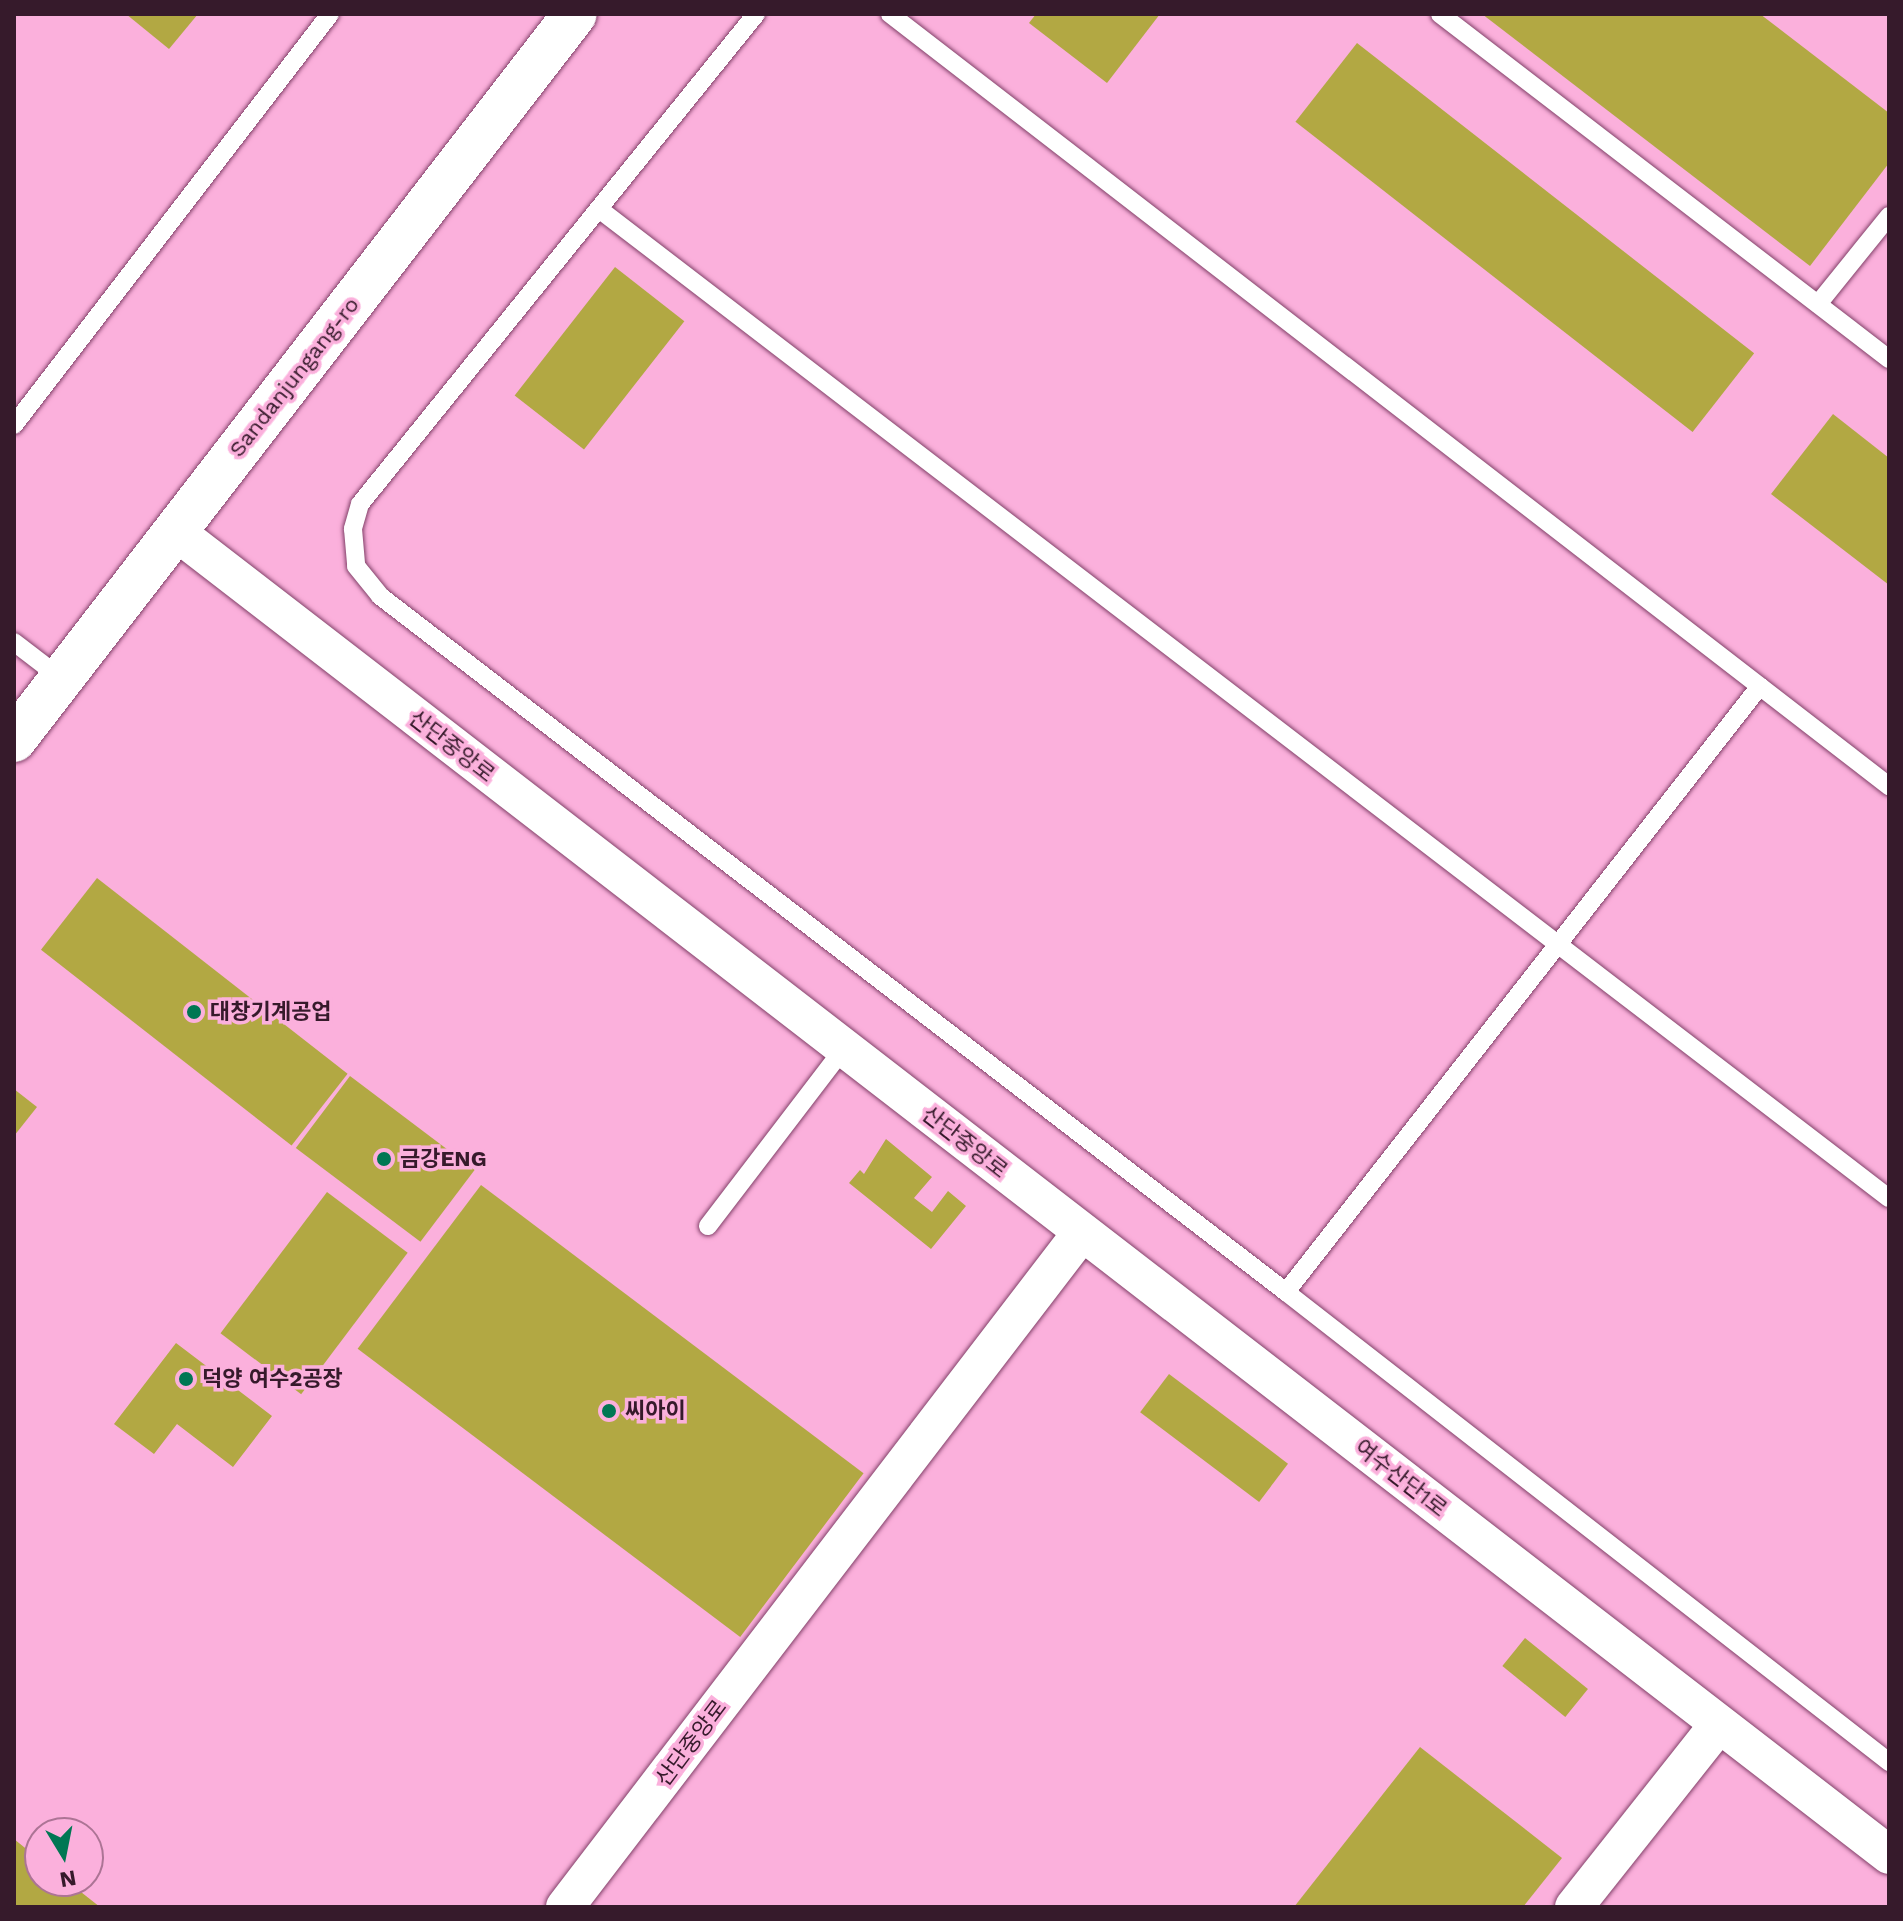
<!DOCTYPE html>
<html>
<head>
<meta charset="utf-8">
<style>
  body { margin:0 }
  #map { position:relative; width:1903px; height:1921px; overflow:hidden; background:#fbb0dc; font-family:"Work Sans","Noto Sans KR",sans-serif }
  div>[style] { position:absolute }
  .building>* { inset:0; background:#b2a843; transform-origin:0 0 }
  .roads { filter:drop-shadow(0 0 2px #824169) drop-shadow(0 0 2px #824169) }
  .service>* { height:18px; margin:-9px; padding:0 9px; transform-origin:9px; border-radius:9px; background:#fff }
  .minor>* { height:38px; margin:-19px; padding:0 19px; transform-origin:19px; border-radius:19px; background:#fff }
  .tertiary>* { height:44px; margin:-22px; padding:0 22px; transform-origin:22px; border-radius:22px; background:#fff }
  .dots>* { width:22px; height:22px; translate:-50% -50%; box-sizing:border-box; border:4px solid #fbb0dc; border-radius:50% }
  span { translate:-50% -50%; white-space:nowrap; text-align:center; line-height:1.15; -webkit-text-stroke:7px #fbb0dc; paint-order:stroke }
  .street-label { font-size:22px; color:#361a2b }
  .poi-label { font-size:22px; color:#361a2b; font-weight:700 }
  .left { translate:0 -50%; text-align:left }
  .frame { position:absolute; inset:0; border:16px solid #361a2b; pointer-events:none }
  .north { position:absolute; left:24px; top:1817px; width:80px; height:80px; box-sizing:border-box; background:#fbb0dc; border:2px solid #ac7495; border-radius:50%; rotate:170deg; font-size:22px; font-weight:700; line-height:32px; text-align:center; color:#361a2b }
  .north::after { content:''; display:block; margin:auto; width:28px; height:36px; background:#007753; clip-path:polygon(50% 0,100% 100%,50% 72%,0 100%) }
</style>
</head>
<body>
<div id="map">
  <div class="building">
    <i style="clip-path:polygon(126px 14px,198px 14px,169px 49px)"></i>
    <i style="clip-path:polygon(1036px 14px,1160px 14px,1107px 83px,1029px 23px)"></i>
    <i style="clip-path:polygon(1482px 14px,1760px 14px,1889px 113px,1889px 163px,1810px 266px)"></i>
    <i style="left:1357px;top:43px;width:504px;height:100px;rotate:38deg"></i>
    <i style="left:615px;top:267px;width:88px;height:163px;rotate:38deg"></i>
    <i style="clip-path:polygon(1833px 414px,1889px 458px,1889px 585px,1771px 494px)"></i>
    <i style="left:97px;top:878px;width:318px;height:91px;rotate:38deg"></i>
    <i style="left:350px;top:1076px;width:156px;height:90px;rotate:37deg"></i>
    <i style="clip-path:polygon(14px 1089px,37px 1107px,14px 1136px)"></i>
    <i style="clip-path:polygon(886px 1139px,932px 1177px,914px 1198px,932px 1212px,948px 1191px,966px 1206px,931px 1249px,849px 1183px,860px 1170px,864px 1174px)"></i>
    <i style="left:481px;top:1185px;width:479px;height:205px;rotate:37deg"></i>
    <i style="left:327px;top:1192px;width:101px;height:177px;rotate:37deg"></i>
    <i style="clip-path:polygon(176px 1343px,272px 1416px,233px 1467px,177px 1424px,154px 1454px,114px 1424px)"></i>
    <i style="left:1169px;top:1374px;width:149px;height:48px;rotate:37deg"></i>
    <i style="left:1525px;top:1638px;width:81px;height:36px;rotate:39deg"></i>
    <i style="clip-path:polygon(1420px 1747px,1562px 1858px,1523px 1907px,1294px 1907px)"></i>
    <i style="clip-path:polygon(14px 1839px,40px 1860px,40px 1881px,67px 1881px,100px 1907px,14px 1907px)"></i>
  </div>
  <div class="roads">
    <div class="service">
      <i style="left:756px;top:14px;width:630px;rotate:128.94deg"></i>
      <i style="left:360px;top:504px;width:26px;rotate:106deg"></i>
      <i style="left:353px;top:529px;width:37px;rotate:85deg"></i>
      <i style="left:356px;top:566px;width:38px;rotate:51deg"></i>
      <i style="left:380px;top:596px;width:1142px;rotate:37.53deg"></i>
      <i style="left:1286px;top:1292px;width:769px;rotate:-51.97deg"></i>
      <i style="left:890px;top:14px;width:1263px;rotate:37.7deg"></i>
      <i style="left:1440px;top:14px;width:566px;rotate:37.54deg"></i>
      <i style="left:599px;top:209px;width:1625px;rotate:37.48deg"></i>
      <i style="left:1818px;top:304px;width:113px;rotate:-51.1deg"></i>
      <i style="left:14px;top:425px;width:518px;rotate:-52.44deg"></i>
      <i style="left:14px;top:642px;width:61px;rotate:37.6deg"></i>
      <i style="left:708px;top:1226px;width:224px;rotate:-52.6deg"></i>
      <i style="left:1286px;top:1292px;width:765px;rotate:37.93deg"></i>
    </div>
    <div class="minor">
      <i style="left:175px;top:531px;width:2166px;rotate:37.68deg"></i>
      <i style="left:565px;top:1907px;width:850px;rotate:-52.55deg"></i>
      <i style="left:1574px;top:1907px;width:233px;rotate:-51.6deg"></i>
    </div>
    <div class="tertiary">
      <i style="left:14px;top:740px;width:917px;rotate:-52.31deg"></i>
    </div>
  </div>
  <div class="dots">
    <i style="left:194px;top:1012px;background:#007753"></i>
    <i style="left:384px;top:1159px;background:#007753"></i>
    <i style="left:186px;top:1379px;background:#007753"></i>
    <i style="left:609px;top:1411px;background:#007753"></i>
  </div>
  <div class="street-label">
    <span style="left:294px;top:377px;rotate:-52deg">Sandanjungang-ro</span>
    <span style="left:452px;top:746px;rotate:38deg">산단중앙로</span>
    <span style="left:965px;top:1142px;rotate:38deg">산단중앙로</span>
    <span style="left:1401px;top:1478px;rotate:38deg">여수산단1로</span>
    <span style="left:691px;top:1743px;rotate:-53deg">산단중앙로</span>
  </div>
  <div class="poi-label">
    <span class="left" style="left:210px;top:1012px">대창기계공업</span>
    <span class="left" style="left:400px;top:1159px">금강ENG</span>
    <span class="left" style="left:202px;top:1379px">덕양 여수2공장</span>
    <span class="left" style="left:625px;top:1411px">씨아이</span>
  </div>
  <div class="frame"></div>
  <div class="north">N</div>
</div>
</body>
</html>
